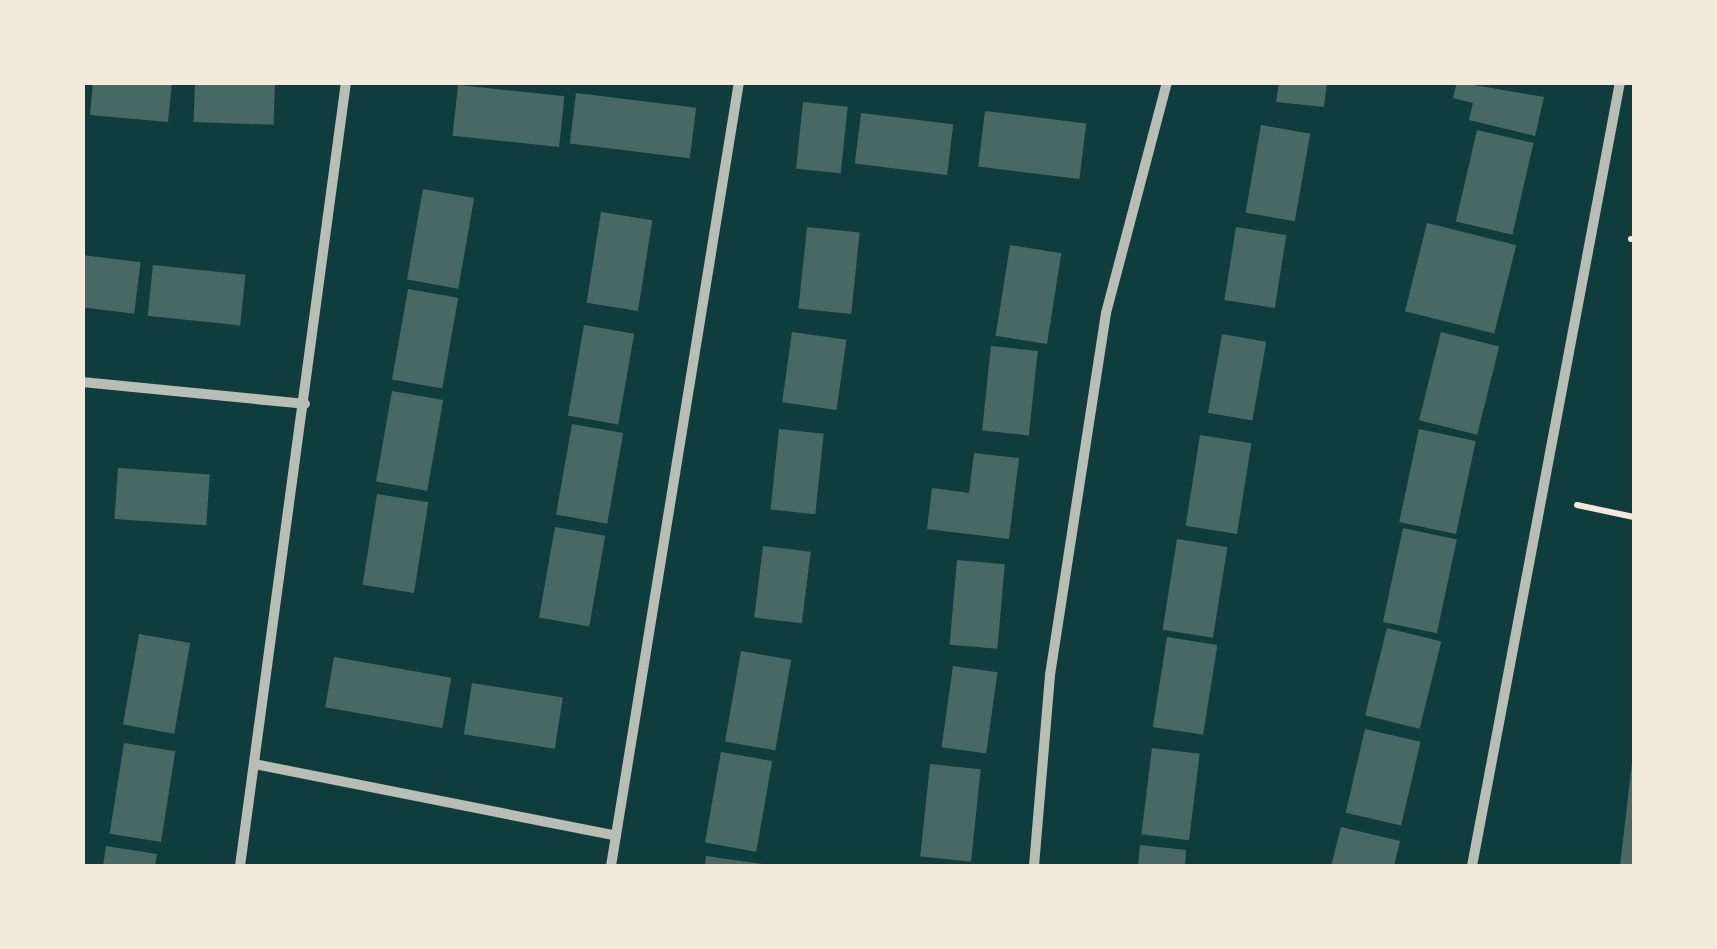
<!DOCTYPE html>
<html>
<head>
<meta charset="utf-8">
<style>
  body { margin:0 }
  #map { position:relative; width:1717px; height:949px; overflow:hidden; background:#0f3d3e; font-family:Rubik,sans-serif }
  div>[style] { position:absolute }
  .building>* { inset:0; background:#486865; transform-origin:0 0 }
  .path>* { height:6px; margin:-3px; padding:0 3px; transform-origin:3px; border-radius:3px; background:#f1e9da }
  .minor>* { height:10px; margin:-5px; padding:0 5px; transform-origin:5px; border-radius:5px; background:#b8beb3 }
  span { translate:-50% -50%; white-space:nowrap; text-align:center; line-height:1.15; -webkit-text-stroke:10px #f1e9da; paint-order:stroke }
  .frame { position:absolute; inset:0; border:85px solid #f1e9da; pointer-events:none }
</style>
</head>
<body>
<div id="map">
  <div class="building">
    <i style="clip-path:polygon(93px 82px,172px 82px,168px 122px,90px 115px)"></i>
    <i style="left:195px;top:82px;width:80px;height:40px;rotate:2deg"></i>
    <i style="clip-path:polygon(1279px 82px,1327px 82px,1324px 107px,1276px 102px)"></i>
    <i style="clip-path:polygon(1457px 82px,1544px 97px,1535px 136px,1469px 120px,1473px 103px,1453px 98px)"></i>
    <i style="left:458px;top:85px;width:107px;height:51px;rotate:6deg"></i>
    <i style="left:576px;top:93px;width:121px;height:51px;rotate:7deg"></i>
    <i style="left:803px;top:102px;width:45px;height:67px;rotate:6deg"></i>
    <i style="left:985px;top:111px;width:102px;height:56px;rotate:7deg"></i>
    <i style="left:861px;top:113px;width:93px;height:51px;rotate:7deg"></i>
    <i style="left:1261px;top:125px;width:50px;height:89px;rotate:10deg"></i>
    <i style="left:1477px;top:130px;width:58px;height:94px;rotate:13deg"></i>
    <i style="left:423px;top:189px;width:52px;height:92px;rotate:10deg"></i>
    <i style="left:601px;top:212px;width:52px;height:92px;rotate:9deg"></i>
    <i style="left:1427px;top:223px;width:92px;height:91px;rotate:14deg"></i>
    <i style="left:807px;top:227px;width:53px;height:82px;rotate:6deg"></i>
    <i style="left:1236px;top:227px;width:51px;height:74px;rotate:9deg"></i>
    <i style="left:1010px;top:245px;width:52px;height:92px;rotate:9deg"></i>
    <i style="left:82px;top:255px;width:59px;height:52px;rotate:7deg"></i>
    <i style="left:153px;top:265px;width:93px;height:51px;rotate:6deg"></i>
    <i style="left:408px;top:289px;width:51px;height:92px;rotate:10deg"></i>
    <i style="left:584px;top:325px;width:51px;height:92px;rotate:10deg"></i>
    <i style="left:792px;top:332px;width:55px;height:71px;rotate:8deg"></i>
    <i style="left:1441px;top:332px;width:60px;height:91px;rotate:14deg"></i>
    <i style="left:1222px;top:334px;width:45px;height:80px;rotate:10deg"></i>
    <i style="left:991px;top:346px;width:47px;height:85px;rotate:6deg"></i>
    <i style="left:392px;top:391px;width:52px;height:92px;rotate:10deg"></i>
    <i style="left:572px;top:424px;width:52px;height:92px;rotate:10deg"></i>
    <i style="left:779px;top:429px;width:45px;height:81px;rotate:6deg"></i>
    <i style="left:1419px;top:429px;width:58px;height:95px;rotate:12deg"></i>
    <i style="left:1200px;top:435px;width:52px;height:92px;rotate:9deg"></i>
    <i style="clip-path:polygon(974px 453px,1019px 458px,1009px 539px,927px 529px,932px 488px,969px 493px)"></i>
    <i style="left:118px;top:468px;width:92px;height:51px;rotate:4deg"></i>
    <i style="left:377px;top:494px;width:52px;height:92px;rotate:9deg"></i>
    <i style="left:555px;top:527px;width:51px;height:92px;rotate:10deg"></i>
    <i style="left:1403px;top:528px;width:55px;height:96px;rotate:12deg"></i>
    <i style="left:1177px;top:539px;width:51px;height:92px;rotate:9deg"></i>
    <i style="left:763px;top:546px;width:48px;height:72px;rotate:7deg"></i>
    <i style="left:957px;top:560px;width:48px;height:85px;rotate:5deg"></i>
    <i style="left:1387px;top:628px;width:56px;height:90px;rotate:14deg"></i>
    <i style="left:139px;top:634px;width:52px;height:92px;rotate:10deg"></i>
    <i style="left:1167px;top:637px;width:51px;height:91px;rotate:9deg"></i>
    <i style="left:741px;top:651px;width:51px;height:92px;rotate:10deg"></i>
    <i style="left:334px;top:657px;width:119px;height:51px;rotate:10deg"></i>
    <i style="left:953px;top:666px;width:45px;height:82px;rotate:8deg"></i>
    <i style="left:472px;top:683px;width:92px;height:52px;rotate:9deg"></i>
    <i style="left:1365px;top:729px;width:57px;height:86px;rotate:13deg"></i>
    <i style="left:124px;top:743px;width:52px;height:92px;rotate:9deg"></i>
    <i style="left:1152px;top:748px;width:48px;height:87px;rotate:7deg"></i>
    <i style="left:721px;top:752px;width:52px;height:92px;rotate:10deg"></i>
    <i style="clip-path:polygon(1632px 763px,1634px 866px,1620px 866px)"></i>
    <i style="left:930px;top:764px;width:51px;height:93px;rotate:6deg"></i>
    <i style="clip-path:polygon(1341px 827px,1400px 841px,1394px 866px,1331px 866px)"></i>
    <i style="clip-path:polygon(1140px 845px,1186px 850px,1185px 866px,1138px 866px)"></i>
    <i style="clip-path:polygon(106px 846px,157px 854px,155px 866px,103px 866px)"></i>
    <i style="clip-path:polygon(706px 856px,762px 864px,762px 866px,705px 866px)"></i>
  </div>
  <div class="path">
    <i style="left:1631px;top:239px;width:3px"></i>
    <i style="left:1577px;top:505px;width:58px;rotate:11.9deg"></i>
  </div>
  <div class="minor">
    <i style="left:82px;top:382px;width:224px;rotate:5.6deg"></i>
    <i style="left:254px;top:764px;width:369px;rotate:11.2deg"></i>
    <i style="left:240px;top:866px;width:791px;rotate:-82.3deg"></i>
    <i style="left:611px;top:866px;width:794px;rotate:-80.73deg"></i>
    <i style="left:1034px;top:866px;width:192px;rotate:-85.2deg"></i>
    <i style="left:1050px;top:675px;width:366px;rotate:-81.2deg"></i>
    <i style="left:1106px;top:313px;width:239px;rotate:-75.2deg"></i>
    <i style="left:1472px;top:866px;width:798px;rotate:-79.31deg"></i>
  </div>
  <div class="frame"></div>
</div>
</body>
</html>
